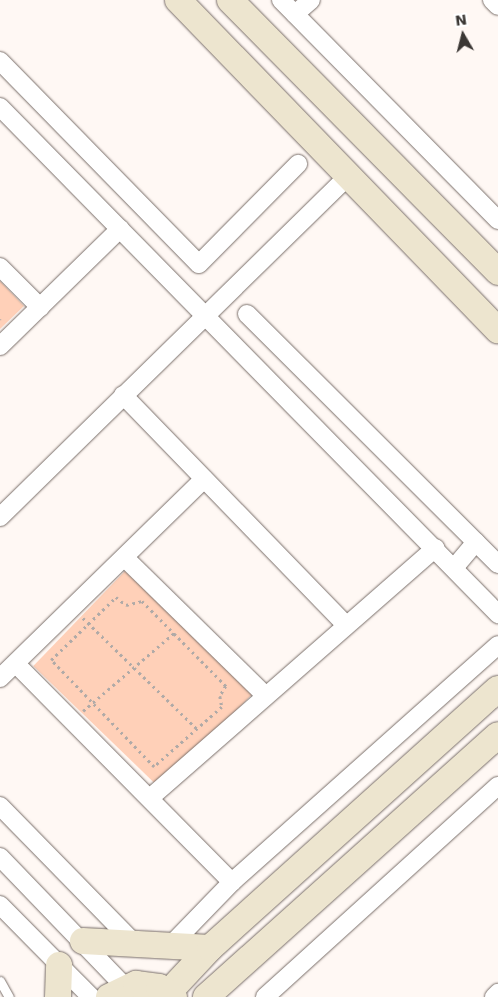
<!DOCTYPE html>
<html>
<head>
<meta charset="utf-8">
<style>
  body { margin:0 }
  #map { position:relative; width:498px; height:997px; overflow:hidden; background:#fff8f4; font-family:"DejaVu Sans",sans-serif }
  div>[style] { position:absolute }
  .green>* { inset:0; background:#ffd0b8; transform-origin:0 0 }
  .path>* { height:2.5px; margin-top:-1.25px; transform-origin:0; background:repeating-linear-gradient(90deg,#b0aaa7 0 2.5px,transparent 0 6.5px) }
  .roads { filter:drop-shadow(0 0 1px #796e69) drop-shadow(0 0 1px #796e69) }
  .lane>* { height:9px; margin:-4.5px; padding:0 4.5px; transform-origin:4.5px; border-radius:4.5px; background:#fff }
  .street>* { height:18px; margin:-9px; padding:0 9px; transform-origin:9px; border-radius:9px; background:#fff }
  .secondary>* { height:26px; margin:-13px; padding:0 13px; transform-origin:13px; border-radius:13px; background:#ede5cf }
  span { translate:-50% -50%; white-space:nowrap; text-align:center; line-height:1.15; -webkit-text-stroke:5px #fff; paint-order:stroke }
  .north { position:absolute; left:438px; top:10px; width:50px; height:50px; -webkit-text-stroke:4px #fff; paint-order:stroke; rotate:352deg; font-size:14px; font-weight:700; line-height:20px; text-align:center; color:#3b3734 }
  .north::after { content:''; display:block; margin:auto; width:18px; height:22px; background:#3b3734; clip-path:polygon(50% 0,100% 100%,50% 72%,0 100%) }
</style>
</head>
<body>
<div id="map">
  <div class="green">
    <i style="clip-path:polygon(0 281px,24px 306px,0 329px)"></i>
    <i style="left:125px;top:571px;width:177px;height:132px;rotate:44deg"></i>
  </div>
  <div class="path">
    <i style="left:0;top:319px;width:1px;rotate:90deg"></i>
    <i style="left:116px;top:597px;width:13px;rotate:39deg"></i>
    <i style="left:126px;top:605px;width:16px;rotate:-14deg"></i>
    <i style="left:142px;top:601px;width:120px;rotate:45.3deg"></i>
    <i style="left:226px;top:686px;width:12px;rotate:121deg"></i>
    <i style="left:220px;top:696px;width:11px;rotate:80deg"></i>
    <i style="left:222px;top:707px;width:91px;rotate:138.6deg"></i>
    <i style="left:154px;top:767px;width:149px;rotate:-133.9deg"></i>
    <i style="left:51px;top:660px;width:91px;rotate:-44.1deg"></i>
    <i style="left:83px;top:618px;width:159px;rotate:44.2deg"></i>
    <i style="left:83px;top:711px;width:120px;rotate:-40.6deg"></i>
  </div>
  <div class="roads">
    <div class="lane">
      <i style="left:0;top:981px;width:18px;rotate:61deg"></i>
    </div>
    <div class="street">
      <i style="left:281px;top:0;width:309px;rotate:45.4deg"></i>
      <i style="left:492px;top:0;width:8px;rotate:45deg"></i>
      <i style="left:295px;top:14px;width:21px;rotate:-41deg"></i>
      <i style="left:0;top:61px;width:284px;rotate:45.6deg"></i>
      <i style="left:199px;top:264px;width:141px;rotate:-45.3deg"></i>
      <i style="left:0;top:107px;width:711px;rotate:45.51deg"></i>
      <i style="left:0;top:267px;width:57px;rotate:45deg"></i>
      <i style="left:247px;top:314px;width:354px;rotate:44.9deg"></i>
      <i style="left:0;top:346px;width:168px;rotate:-44.3deg"></i>
      <i style="left:123px;top:395px;width:320px;rotate:45.9deg"></i>
      <i style="left:0;top:517px;width:487px;rotate:-44.4deg"></i>
      <i style="left:125px;top:558px;width:197px;rotate:44.4deg"></i>
      <i style="left:454px;top:568px;width:34px;rotate:-50deg"></i>
      <i style="left:16px;top:664px;width:307px;rotate:45.3deg"></i>
      <i style="left:0;top:678px;width:285px;rotate:-44.3deg"></i>
      <i style="left:151px;top:797px;width:378px;rotate:-41.2deg"></i>
      <i style="left:0;top:806px;width:192px;rotate:45.6deg"></i>
      <i style="left:0;top:857px;width:180px;rotate:46.1deg"></i>
      <i style="left:0;top:905px;width:129px;rotate:45.3deg"></i>
      <i style="left:171px;top:945px;width:88px;rotate:-45.9deg"></i>
      <i style="left:232px;top:882px;width:356px;rotate:-41.7deg"></i>
      <i style="left:265px;top:997px;width:314px;rotate:-42.2deg"></i>
      <i style="left:494px;top:997px;width:6px;rotate:-45deg"></i>
    </div>
    <div class="secondary">
      <i style="left:178px;top:0;width:460px;rotate:45.9deg"></i>
      <i style="left:230px;top:0;width:382px;rotate:45.4deg"></i>
      <i style="left:83px;top:941px;width:127px;rotate:3.2deg"></i>
      <i style="left:169px;top:992px;width:60px;rotate:-47deg"></i>
      <i style="left:210px;top:948px;width:387px;rotate:-42deg"></i>
      <i style="left:58px;top:997px;width:32px;rotate:-88deg"></i>
      <i style="left:109px;top:997px;width:30px;rotate:-26deg"></i>
      <i style="left:136px;top:984px;width:23px;rotate:7deg"></i>
      <i style="left:159px;top:987px;width:18px;rotate:34deg"></i>
      <i style="left:206px;top:997px;width:392px;rotate:-41.9deg"></i>
    </div>
  </div>
  <div class="north">N</div>
</div>
</body>
</html>
